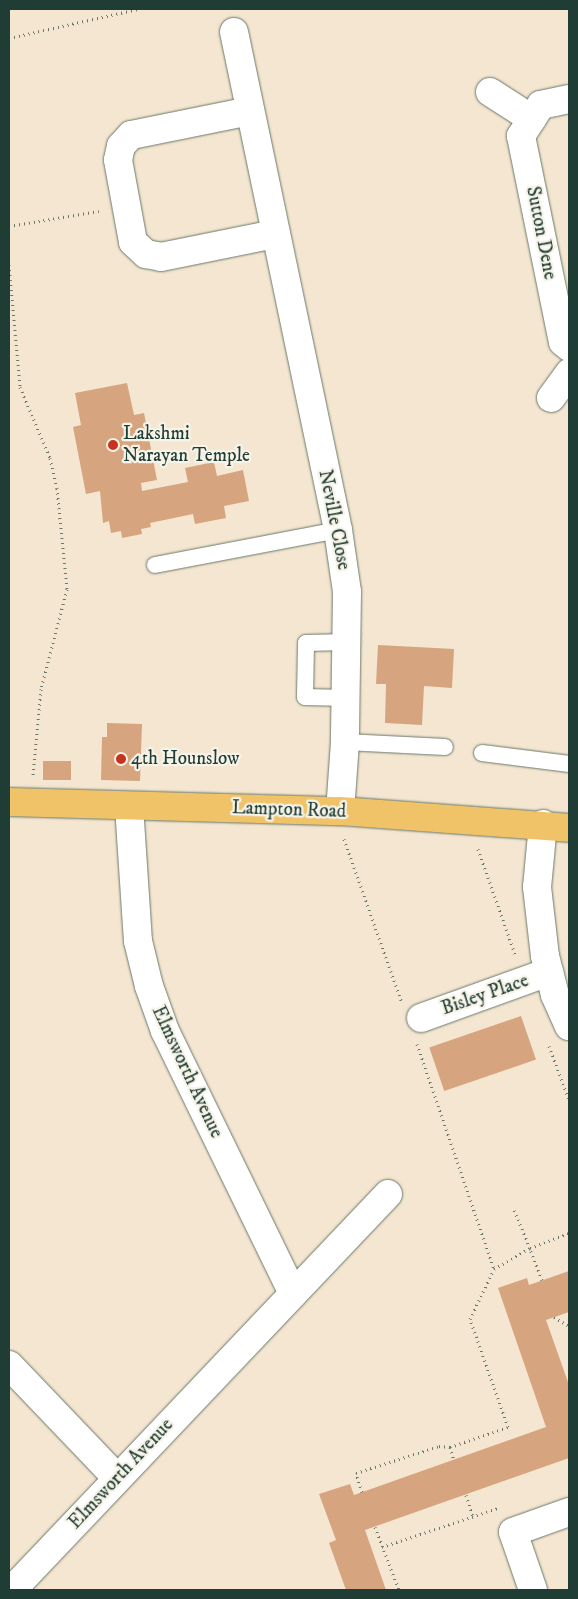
<!DOCTYPE html>
<html>
<head>
<meta charset="utf-8">
<style>
  body { margin:0 }
  #map { position:relative; width:578px; height:1599px; overflow:hidden; background:#f4e6d0; font-family:"IM FELL DW Pica",serif }
  div>[style] { position:absolute }
  .building>* { inset:0; background:#d6a57f; transform-origin:0 0 }
  .path>* { height:3px; margin-top:-1.5px; transform-origin:0; background:repeating-linear-gradient(90deg,#6a786b 0 1px,transparent 0 5px) }
  .roads { filter:drop-shadow(0 0 1px #6a786b) drop-shadow(0 0 1px #6a786b) }
  .service>* { height:16px; margin:-8px; padding:0 8px; transform-origin:8px; border-radius:8px; background:#fff }
  .minor>* { height:28px; margin:-14px; padding:0 14px; transform-origin:14px; border-radius:14px; background:#fff }
  .primary>* { height:28px; margin:-14px; padding:0 14px; transform-origin:14px; border-radius:14px; background:#f0c369 }
  .dots>* { width:14px; height:14px; translate:-50% -50%; box-sizing:border-box; border:2px solid #f7f3e8; border-radius:50% }
  span { translate:-50% -50%; white-space:nowrap; text-align:center; line-height:1.15; -webkit-text-stroke:4.5px #f7f3e8; paint-order:stroke }
  .street-label { font-size:19px; color:#1f3d34 }
  .poi-label { font-size:19px; color:#1f3d34 }
  .left { translate:0 -50%; text-align:left }
  .frame { position:absolute; inset:0; border:10px solid #1f3d34; pointer-events:none }
</style>
</head>
<body>
<div id="map">
  <div class="building">
    <i style="clip-path:polygon(127px 383px,134px 415px,144px 413px,157px 480px,141px 483px,142px 491px,188px 482px,185px 468px,214px 462px,217px 476px,243px 470px,249px 501px,224px 506px,226px 518px,195px 524px,193px 514px,150px 523px,151px 527px,141px 529px,142px 534px,122px 538px,121px 531px,111px 533px,109px 521px,103px 523px,100px 491px,86px 494px,73px 427px,81px 425px,75px 393px)"></i>
    <i style="clip-path:polygon(378px 645px,454px 649px,452px 688px,424px 686px,422px 725px,385px 723px,386px 684px,376px 684px)"></i>
    <i style="clip-path:polygon(107px 723px,142px 724px,140px 781px,101px 780px,102px 737px,107px 737px)"></i>
    <i style="left:43px;top:761px;width:28px;height:19px"></i>
    <i style="left:521px;top:1016px;width:46px;height:97px;rotate:71deg"></i>
    <i style="clip-path:polygon(569px 1271px,569px 1312px,546px 1320px,569px 1385px,569px 1458px,365px 1530px,386px 1590px,346px 1590px,329px 1543px,336px 1540px,319px 1494px,350px 1484px,354px 1495px,546px 1427px,498px 1288px,527px 1278px,529px 1285px)"></i>
  </div>
  <div class="path">
    <i style="left:9px;top:38px;width:132px;rotate:-12.7deg"></i>
    <i style="left:9px;top:226px;width:91px;rotate:-9.5deg"></i>
    <i style="left:9px;top:265px;width:122px;rotate:84.8deg"></i>
    <i style="left:20px;top:387px;width:77px;rotate:67.1deg"></i>
    <i style="left:50px;top:458px;width:31px;rotate:77deg"></i>
    <i style="left:57px;top:488px;width:101px;rotate:84.3deg"></i>
    <i style="left:67px;top:589px;width:103px;rotate:104.6deg"></i>
    <i style="left:41px;top:689px;width:86px;rotate:95.3deg"></i>
    <i style="left:344px;top:839px;width:171px;rotate:70.5deg"></i>
    <i style="left:478px;top:849px;width:111px;rotate:70.6deg"></i>
    <i style="left:417px;top:1044px;width:238px;rotate:71.1deg"></i>
    <i style="left:549px;top:1046px;width:58px;rotate:69.7deg"></i>
    <i style="left:542px;top:1280px;width:34px;rotate:-111deg"></i>
    <i style="left:530px;top:1248px;width:42px;rotate:-21deg"></i>
    <i style="left:554px;top:1317px;width:17px;rotate:31deg"></i>
    <i style="left:450px;top:1447px;width:14px;rotate:73deg"></i>
    <i style="left:362px;top:1492px;width:20px;rotate:-108deg"></i>
    <i style="left:356px;top:1473px;width:87px;rotate:-18deg"></i>
    <i style="left:439px;top:1446px;width:11px;rotate:5deg"></i>
    <i style="left:450px;top:1447px;width:61px;rotate:-19deg"></i>
    <i style="left:508px;top:1427px;width:114px;rotate:-109.4deg"></i>
    <i style="left:470px;top:1319px;width:55px;rotate:-64.4deg"></i>
    <i style="left:494px;top:1269px;width:42px;rotate:-30.3deg"></i>
    <i style="left:530px;top:1248px;width:41px;rotate:-112.8deg"></i>
    <i style="left:466px;top:1495px;width:22px;rotate:72deg"></i>
    <i style="left:375px;top:1527px;width:67px;rotate:69.1deg"></i>
    <i style="left:382px;top:1547px;width:122px;rotate:-18.6deg"></i>
  </div>
  <div class="roads">
    <div class="service">
      <i style="left:155px;top:565px;width:186px;rotate:-10.8deg"></i>
      <i style="left:346px;top:698px;width:41px;rotate:-178.6deg"></i>
      <i style="left:305px;top:697px;width:54px;rotate:-88.9deg"></i>
      <i style="left:306px;top:643px;width:41px;rotate:-1.4deg"></i>
      <i style="left:345px;top:742px;width:100px;rotate:2.9deg"></i>
      <i style="left:482px;top:753px;width:88px;rotate:7.2deg"></i>
    </div>
    <div class="minor">
      <i style="left:234px;top:32px;width:509px;rotate:78.2deg"></i>
      <i style="left:338px;top:530px;width:63px;rotate:81.7deg"></i>
      <i style="left:347px;top:592px;width:150px;rotate:90.8deg"></i>
      <i style="left:345px;top:742px;width:69px;rotate:94.1deg"></i>
      <i style="left:490px;top:92px;width:50px;rotate:32.7deg"></i>
      <i style="left:569px;top:99px;width:29px;rotate:168deg"></i>
      <i style="left:541px;top:105px;width:37px;rotate:123deg"></i>
      <i style="left:521px;top:136px;width:210px;rotate:78.5deg"></i>
      <i style="left:563px;top:342px;width:8px;rotate:40deg"></i>
      <i style="left:250px;top:111px;width:121px;rotate:168.6deg"></i>
      <i style="left:131px;top:135px;width:15px;rotate:132deg"></i>
      <i style="left:121px;top:146px;width:14px;rotate:102deg"></i>
      <i style="left:118px;top:160px;width:83px;rotate:79.6deg"></i>
      <i style="left:133px;top:242px;width:18px;rotate:43deg"></i>
      <i style="left:146px;top:254px;width:15px;rotate:11deg"></i>
      <i style="left:161px;top:257px;width:116px;rotate:-11.4deg"></i>
      <i style="left:551px;top:398px;width:31px;rotate:-54deg"></i>
      <i style="left:129px;top:806px;width:135px;rotate:86.2deg"></i>
      <i style="left:138px;top:941px;width:46px;rotate:76.3deg"></i>
      <i style="left:149px;top:986px;width:48px;rotate:70.4deg"></i>
      <i style="left:165px;top:1031px;width:292px;rotate:64deg"></i>
      <i style="left:543px;top:824px;width:63px;rotate:95.4deg"></i>
      <i style="left:537px;top:887px;width:69px;rotate:83.4deg"></i>
      <i style="left:545px;top:956px;width:40px;rotate:75.6deg"></i>
      <i style="left:555px;top:995px;width:34px;rotate:66deg"></i>
      <i style="left:421px;top:1018px;width:136px;rotate:-19.8deg"></i>
      <i style="left:9px;top:1365px;width:156px;rotate:46.3deg"></i>
      <i style="left:12px;top:1590px;width:546px;rotate:-46.48deg"></i>
      <i style="left:533px;top:1590px;width:61px;rotate:-109deg"></i>
      <i style="left:513px;top:1532px;width:59px;rotate:-19.7deg"></i>
    </div>
    <div class="primary">
      <i style="left:9px;top:802px;width:331px;rotate:1.6deg"></i>
      <i style="left:340px;top:811px;width:230px;rotate:4.2deg"></i>
    </div>
  </div>
  <div class="dots">
    <i style="left:113px;top:445px;background:#c8321e"></i>
    <i style="left:121px;top:759px;background:#c8321e"></i>
  </div>
  <div class="street-label">
    <span style="left:541px;top:233px;rotate:79deg">Sutton Dene</span>
    <span style="left:334px;top:520px;rotate:79deg">Neville Close</span>
    <span style="left:289px;top:810px;rotate:2deg">Lampton Road</span>
    <span style="left:485px;top:995px;rotate:-19deg">Bisley Place</span>
    <span style="left:187px;top:1072px;rotate:65deg">Elmsworth Avenue</span>
    <span style="left:121px;top:1474px;rotate:-47deg">Elmsworth Avenue</span>
  </div>
  <div class="poi-label">
    <span class="left" style="left:123px;top:445px">Lakshmi<br>Narayan Temple</span>
    <span class="left" style="left:131px;top:759px">4th Hounslow</span>
  </div>
  <div class="frame"></div>
</div>
</body>
</html>
